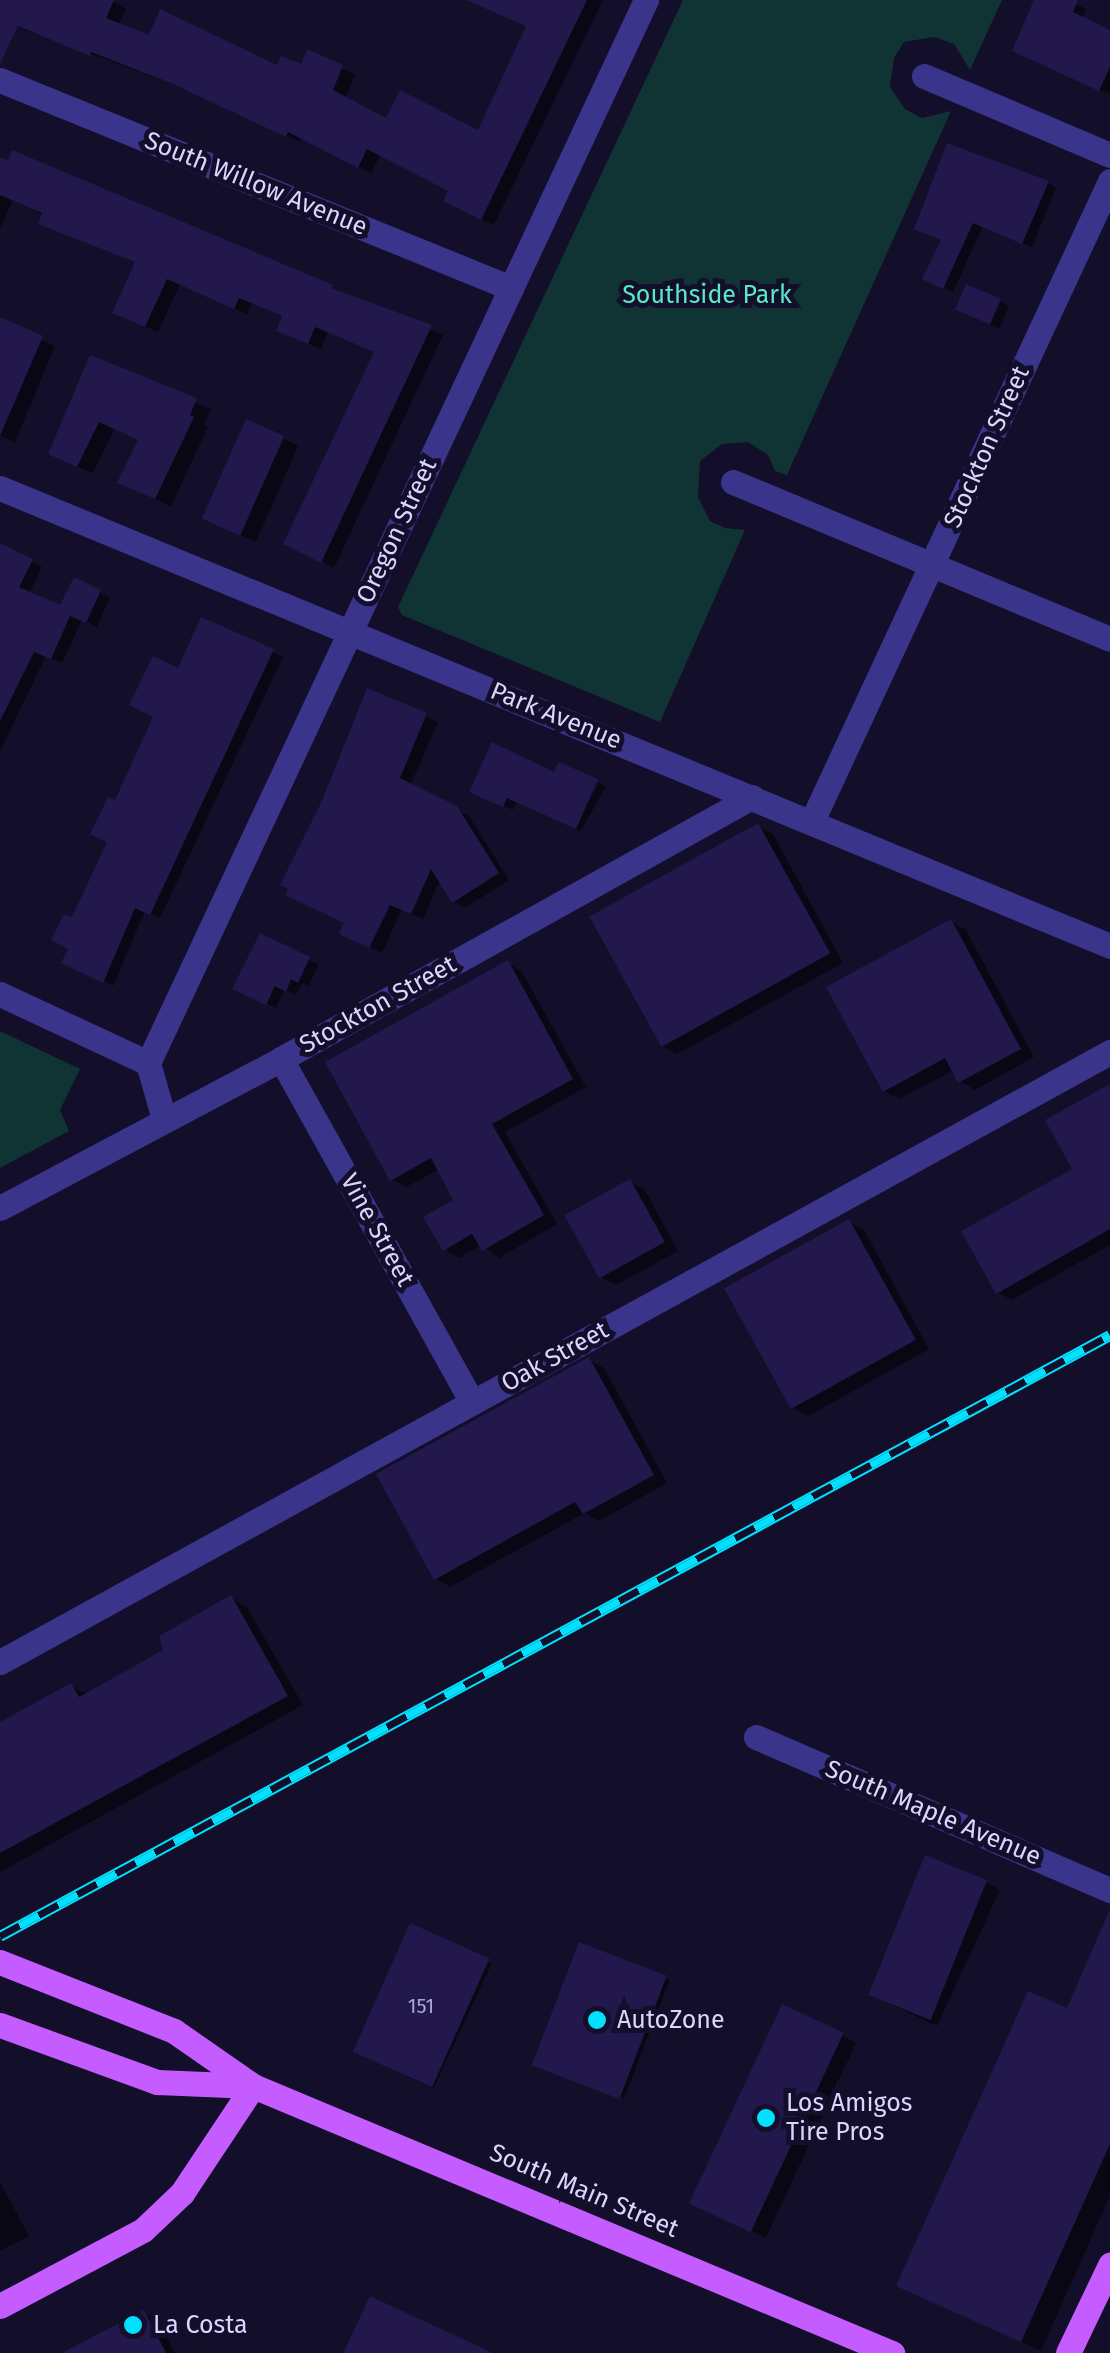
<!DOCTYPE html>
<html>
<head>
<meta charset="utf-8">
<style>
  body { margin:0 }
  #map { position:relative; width:1110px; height:2353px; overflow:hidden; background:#130e29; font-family:"Fira Sans",sans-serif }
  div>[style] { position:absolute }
  .green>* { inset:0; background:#103333 }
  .shadow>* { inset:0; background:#0007; transform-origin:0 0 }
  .building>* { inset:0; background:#23184b; transform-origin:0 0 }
  .minor>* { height:25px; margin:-12.5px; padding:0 12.5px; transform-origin:12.5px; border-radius:12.5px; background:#3a358b }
  .major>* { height:25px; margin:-12.5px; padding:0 12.5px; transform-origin:12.5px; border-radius:12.5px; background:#c55cff }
  .rail>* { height:11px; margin-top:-5.5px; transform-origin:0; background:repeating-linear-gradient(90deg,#130e29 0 22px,#01e1ff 0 44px); box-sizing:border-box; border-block:2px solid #01e1ff }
  .dots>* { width:28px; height:28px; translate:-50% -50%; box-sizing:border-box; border:5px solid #130e29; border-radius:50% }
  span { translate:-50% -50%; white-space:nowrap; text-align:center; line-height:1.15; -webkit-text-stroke:10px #130e29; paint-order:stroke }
  .number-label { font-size:20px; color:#ada6d2 }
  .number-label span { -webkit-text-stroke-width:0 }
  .street-label { font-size:25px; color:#dbd5ff }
  .park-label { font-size:25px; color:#58e9c7 }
  .poi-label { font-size:25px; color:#dbd5ff }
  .left { translate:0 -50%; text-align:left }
</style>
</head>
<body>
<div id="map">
  <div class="green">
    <i style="clip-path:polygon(683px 0,1002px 0,970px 70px,954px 44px,934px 37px,904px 42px,894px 58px,890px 87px,905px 109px,922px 118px,951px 111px,787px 475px,775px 471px,768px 455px,748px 442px,722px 444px,700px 461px,698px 497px,710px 521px,725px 528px,745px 530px,660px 722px,402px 615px,398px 607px)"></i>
    <i style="clip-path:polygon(0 1031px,80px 1069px,60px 1110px,69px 1131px,0 1168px)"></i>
  </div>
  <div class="shadow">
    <i style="clip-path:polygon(0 0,110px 0,126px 9px,118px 26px,150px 39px,278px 68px,302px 67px,308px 53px,355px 75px,345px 99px,387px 121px,480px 134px,529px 26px,467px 0,603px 0,494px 225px,459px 208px,451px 191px,381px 154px,371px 173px,302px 137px,300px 142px,189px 90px,1px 21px)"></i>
    <i style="clip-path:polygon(1037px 0,1076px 4px,1086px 9px,1082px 19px,1110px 33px,1110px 94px,1025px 56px)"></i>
    <i style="clip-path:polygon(0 160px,443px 335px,334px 568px,298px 550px,377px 352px,328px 332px,321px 349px,291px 337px,284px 317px,252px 303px,247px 314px,180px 284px,158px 332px,127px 319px,137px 262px,13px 200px,0 228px)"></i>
    <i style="clip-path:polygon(1048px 183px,1056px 188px,1032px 247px,983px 226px,953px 292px,934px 283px,943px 240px,926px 233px)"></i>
    <i style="clip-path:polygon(999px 301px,1009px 306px,999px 329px,968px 315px)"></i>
    <i style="clip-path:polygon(0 320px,55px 346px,15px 442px,0 436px)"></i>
    <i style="clip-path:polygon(92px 358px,211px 409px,204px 425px,208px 427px,171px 506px,135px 490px,140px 440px,115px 428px,93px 473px,66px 462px)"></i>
    <i style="clip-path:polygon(283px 438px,298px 446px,256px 542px,220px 526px)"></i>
    <i style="clip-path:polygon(32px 561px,42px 567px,29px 594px,62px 609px,100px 592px,110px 598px,97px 627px,82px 620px,62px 663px,46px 656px,0 751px,0 563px)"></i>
    <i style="clip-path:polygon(203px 620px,283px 657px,160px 918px,145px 911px,113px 986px,74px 967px,73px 921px,110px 841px,116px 804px)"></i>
    <i style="clip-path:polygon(369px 691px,438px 722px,410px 786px,469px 816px,509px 880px,465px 908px,453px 901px,440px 880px,423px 919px,402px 909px,382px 953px,354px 939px,347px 923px,324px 804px)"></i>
    <i style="clip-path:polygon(556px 775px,517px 802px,513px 810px,482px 797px)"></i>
    <i style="left:599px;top:783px;width:8px;height:51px;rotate:30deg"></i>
    <i style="clip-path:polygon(758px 826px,773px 834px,843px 963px,677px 1054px,662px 1046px)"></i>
    <i style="clip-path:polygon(951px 922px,966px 930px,1034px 1057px,975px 1090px,960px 1081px,954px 1070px,899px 1099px,884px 1091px)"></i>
    <i style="clip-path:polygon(261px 936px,319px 965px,308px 986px,302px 983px,296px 995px,285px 990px,276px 1008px,245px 993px)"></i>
    <i style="clip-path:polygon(508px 963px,522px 972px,586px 1087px,505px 1132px,557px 1224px,499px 1258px,481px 1245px,459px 1258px,445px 1249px,456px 1201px,440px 1169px,406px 1187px,391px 1179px)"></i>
    <i style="clip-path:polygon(1110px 1086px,1110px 1245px,1012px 1300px,997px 1292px,1076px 1170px)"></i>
    <i style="clip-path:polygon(630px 1182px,645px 1190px,678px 1251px,616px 1285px,601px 1277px)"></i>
    <i style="clip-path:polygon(849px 1222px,864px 1230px,929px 1349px,808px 1416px,793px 1408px)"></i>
    <i style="clip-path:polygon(589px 1360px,604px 1368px,667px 1483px,599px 1521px,585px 1513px,450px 1587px,436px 1578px)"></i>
    <i style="clip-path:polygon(231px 1598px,247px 1607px,303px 1705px,0 1872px,0 1725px,71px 1686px,88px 1695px,166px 1652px)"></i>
    <i style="clip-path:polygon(986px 1882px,1000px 1890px,937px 2026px,879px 1999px)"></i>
    <i style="left:411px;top:1926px;width:89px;height:138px;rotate:25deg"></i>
    <i style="clip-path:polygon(1110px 1931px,1110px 2196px,1041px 2351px,918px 2295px)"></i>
    <i style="left:581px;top:1946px;width:95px;height:127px;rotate:21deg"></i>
    <i style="clip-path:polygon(842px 2035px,856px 2043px,766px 2238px,707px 2210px)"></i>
    <i style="clip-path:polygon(0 2182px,29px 2236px,0 2251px)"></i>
    <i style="clip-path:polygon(144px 2313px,159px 2321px,175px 2353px,95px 2353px)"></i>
  </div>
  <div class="building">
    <i style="clip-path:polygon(0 0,114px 0,106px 18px,149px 35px,160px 9px,277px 65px,281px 56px,301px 64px,307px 49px,343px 65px,333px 90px,386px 118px,400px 90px,478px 130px,526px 26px,466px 0,587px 0,481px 220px,443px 201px,448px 191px,367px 149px,358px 168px,288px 132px,286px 137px,173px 84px,91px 52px,90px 56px,18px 26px,0 64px)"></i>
    <i style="clip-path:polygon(1034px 0,1078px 0,1073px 12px,1110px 30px,1110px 67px,1099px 91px,1012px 51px)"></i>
    <i style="clip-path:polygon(947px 143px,1049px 181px,1022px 244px,973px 223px,943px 289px,922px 279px,941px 240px,914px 229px)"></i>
    <i style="clip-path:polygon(12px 150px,333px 285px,331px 288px,432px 325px,321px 563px,283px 544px,374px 352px,315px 327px,308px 344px,276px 331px,282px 316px,239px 298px,234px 309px,167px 279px,145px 327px,112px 313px,135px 262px,38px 224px,42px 213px,0 195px,0 157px,8px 160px)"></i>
    <i style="left:966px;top:284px;width:38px;height:28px;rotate:23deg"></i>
    <i style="clip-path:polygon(0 317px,43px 336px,0 436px)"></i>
    <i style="clip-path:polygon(90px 355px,197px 398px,190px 415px,194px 417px,155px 499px,117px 483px,138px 440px,99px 422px,77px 467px,48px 454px)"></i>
    <i style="left:246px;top:419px;width:42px;height:109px;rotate:24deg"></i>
    <i style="clip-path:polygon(0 543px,33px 559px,19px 587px,60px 605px,74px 577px,101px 590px,86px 623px,70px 616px,51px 659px,34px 652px,0 721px)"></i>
    <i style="clip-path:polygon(201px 617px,274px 649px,150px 915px,135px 908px,103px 983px,61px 963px,68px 949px,51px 940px,64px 914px,72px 917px,107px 842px,90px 834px,108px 797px,115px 800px,153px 717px,129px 705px,153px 656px,178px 668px)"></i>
    <i style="clip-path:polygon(367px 688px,427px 713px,400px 778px,457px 806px,499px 873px,452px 903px,431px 869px,411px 914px,390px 905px,369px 948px,339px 934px,344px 923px,285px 895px,288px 889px,280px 885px,321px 803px)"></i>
    <i style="clip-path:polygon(492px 742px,554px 772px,559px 762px,598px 779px,576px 829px,507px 798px,503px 807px,469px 792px)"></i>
    <i style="left:758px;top:823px;width:149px;height:193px;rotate:61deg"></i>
    <i style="clip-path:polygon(951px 919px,1021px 1049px,958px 1083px,945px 1058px,883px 1092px,826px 987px)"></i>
    <i style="clip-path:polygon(260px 933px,310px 957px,298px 983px,291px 979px,286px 992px,275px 986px,266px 1005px,232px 989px)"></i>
    <i style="clip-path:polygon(508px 960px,573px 1079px,492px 1124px,544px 1215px,482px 1251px,472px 1234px,443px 1251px,423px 1217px,453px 1200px,431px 1158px,390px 1181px,325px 1062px)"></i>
    <i style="clip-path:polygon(1110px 1084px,1110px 1229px,996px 1294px,961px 1231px,1072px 1169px,1045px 1120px)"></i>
    <i style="left:630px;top:1179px;width:72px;height:75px;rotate:61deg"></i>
    <i style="left:849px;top:1219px;width:138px;height:143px;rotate:61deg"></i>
    <i style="clip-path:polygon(589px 1357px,654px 1475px,583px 1514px,575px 1502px,434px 1580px,376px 1474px)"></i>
    <i style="clip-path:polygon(231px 1595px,288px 1696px,0 1853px,0 1722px,71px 1683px,79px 1697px,163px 1650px,159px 1636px)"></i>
    <i style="left:925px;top:1855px;width:67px;height:151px;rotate:22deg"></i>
    <i style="clip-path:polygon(1110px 1909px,1110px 2144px,1021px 2342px,896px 2286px,1028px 1991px,1067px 2008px)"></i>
    <i style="left:410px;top:1923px;width:87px;height:141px;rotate:24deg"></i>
    <i style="left:579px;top:1942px;width:94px;height:132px;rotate:21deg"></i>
    <i style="left:782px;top:2004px;width:68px;height:220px;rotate:25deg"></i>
    <i style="clip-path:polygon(370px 2296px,493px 2353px,343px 2353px)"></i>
    <i style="clip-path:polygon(144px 2310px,166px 2353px,62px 2353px)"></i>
  </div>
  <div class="minor">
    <i style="left:924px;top:76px;width:202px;rotate:23deg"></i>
    <i style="left:0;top:80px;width:552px;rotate:22.15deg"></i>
    <i style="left:733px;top:482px;width:408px;rotate:22.6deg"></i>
    <i style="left:0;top:488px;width:1201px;rotate:22.42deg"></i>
    <i style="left:812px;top:821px;width:706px;rotate:-65.03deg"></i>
    <i style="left:0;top:994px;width:163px;rotate:25deg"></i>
    <i style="left:148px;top:1063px;width:58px;rotate:74.1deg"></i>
    <i style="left:281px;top:1059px;width:393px;rotate:60.9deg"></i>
    <i style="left:148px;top:1063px;width:1174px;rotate:-64.9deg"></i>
    <i style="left:0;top:1208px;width:318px;rotate:-27.9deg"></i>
    <i style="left:281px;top:1059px;width:539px;rotate:-29.09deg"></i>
    <i style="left:0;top:1662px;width:1267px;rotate:-28.79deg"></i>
    <i style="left:756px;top:1737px;width:386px;rotate:23.4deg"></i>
  </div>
  <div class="major">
    <i style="left:0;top:1962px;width:187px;rotate:21.6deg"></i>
    <i style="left:174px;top:2031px;width:96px;rotate:34.8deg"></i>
    <i style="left:253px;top:2086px;width:693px;rotate:22.68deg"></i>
    <i style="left:0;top:2025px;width:167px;rotate:20deg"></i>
    <i style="left:157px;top:2082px;width:96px;rotate:2.4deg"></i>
    <i style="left:0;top:2306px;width:162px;rotate:-28deg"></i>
    <i style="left:143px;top:2230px;width:54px;rotate:-43.5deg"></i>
    <i style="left:182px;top:2193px;width:128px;rotate:-56.4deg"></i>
    <i style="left:1068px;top:2353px;width:98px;rotate:-64.5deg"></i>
  </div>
  <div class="rail">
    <i style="left:0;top:1936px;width:1262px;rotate:-28.43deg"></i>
  </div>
  <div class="dots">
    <i style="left:597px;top:2020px;background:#01e1ff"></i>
    <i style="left:766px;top:2118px;background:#01e1ff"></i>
    <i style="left:133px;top:2325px;background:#01e1ff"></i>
  </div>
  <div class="number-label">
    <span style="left:421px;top:2006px">151</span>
  </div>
  <div class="street-label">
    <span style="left:256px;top:184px;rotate:22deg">South Willow Avenue</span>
    <span style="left:987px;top:447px;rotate:-66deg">Stockton Street</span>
    <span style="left:397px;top:531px;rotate:-65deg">Oregon Street</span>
    <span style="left:556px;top:716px;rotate:22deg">Park Avenue</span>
    <span style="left:378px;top:1005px;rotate:-29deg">Stockton Street</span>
    <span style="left:377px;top:1230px;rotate:61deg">Vine Street</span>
    <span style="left:555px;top:1357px;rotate:-29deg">Oak Street</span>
    <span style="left:933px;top:1813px;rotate:23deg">South Maple Avenue</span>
    <span style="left:584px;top:2191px;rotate:23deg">South Main Street</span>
  </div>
  <div class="park-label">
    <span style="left:707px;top:295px">Southside Park</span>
  </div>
  <div class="poi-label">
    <span class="left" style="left:617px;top:2020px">AutoZone</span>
    <span class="left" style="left:786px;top:2118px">Los Amigos<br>Tire Pros</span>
    <span class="left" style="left:153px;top:2325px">La Costa</span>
  </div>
</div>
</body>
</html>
